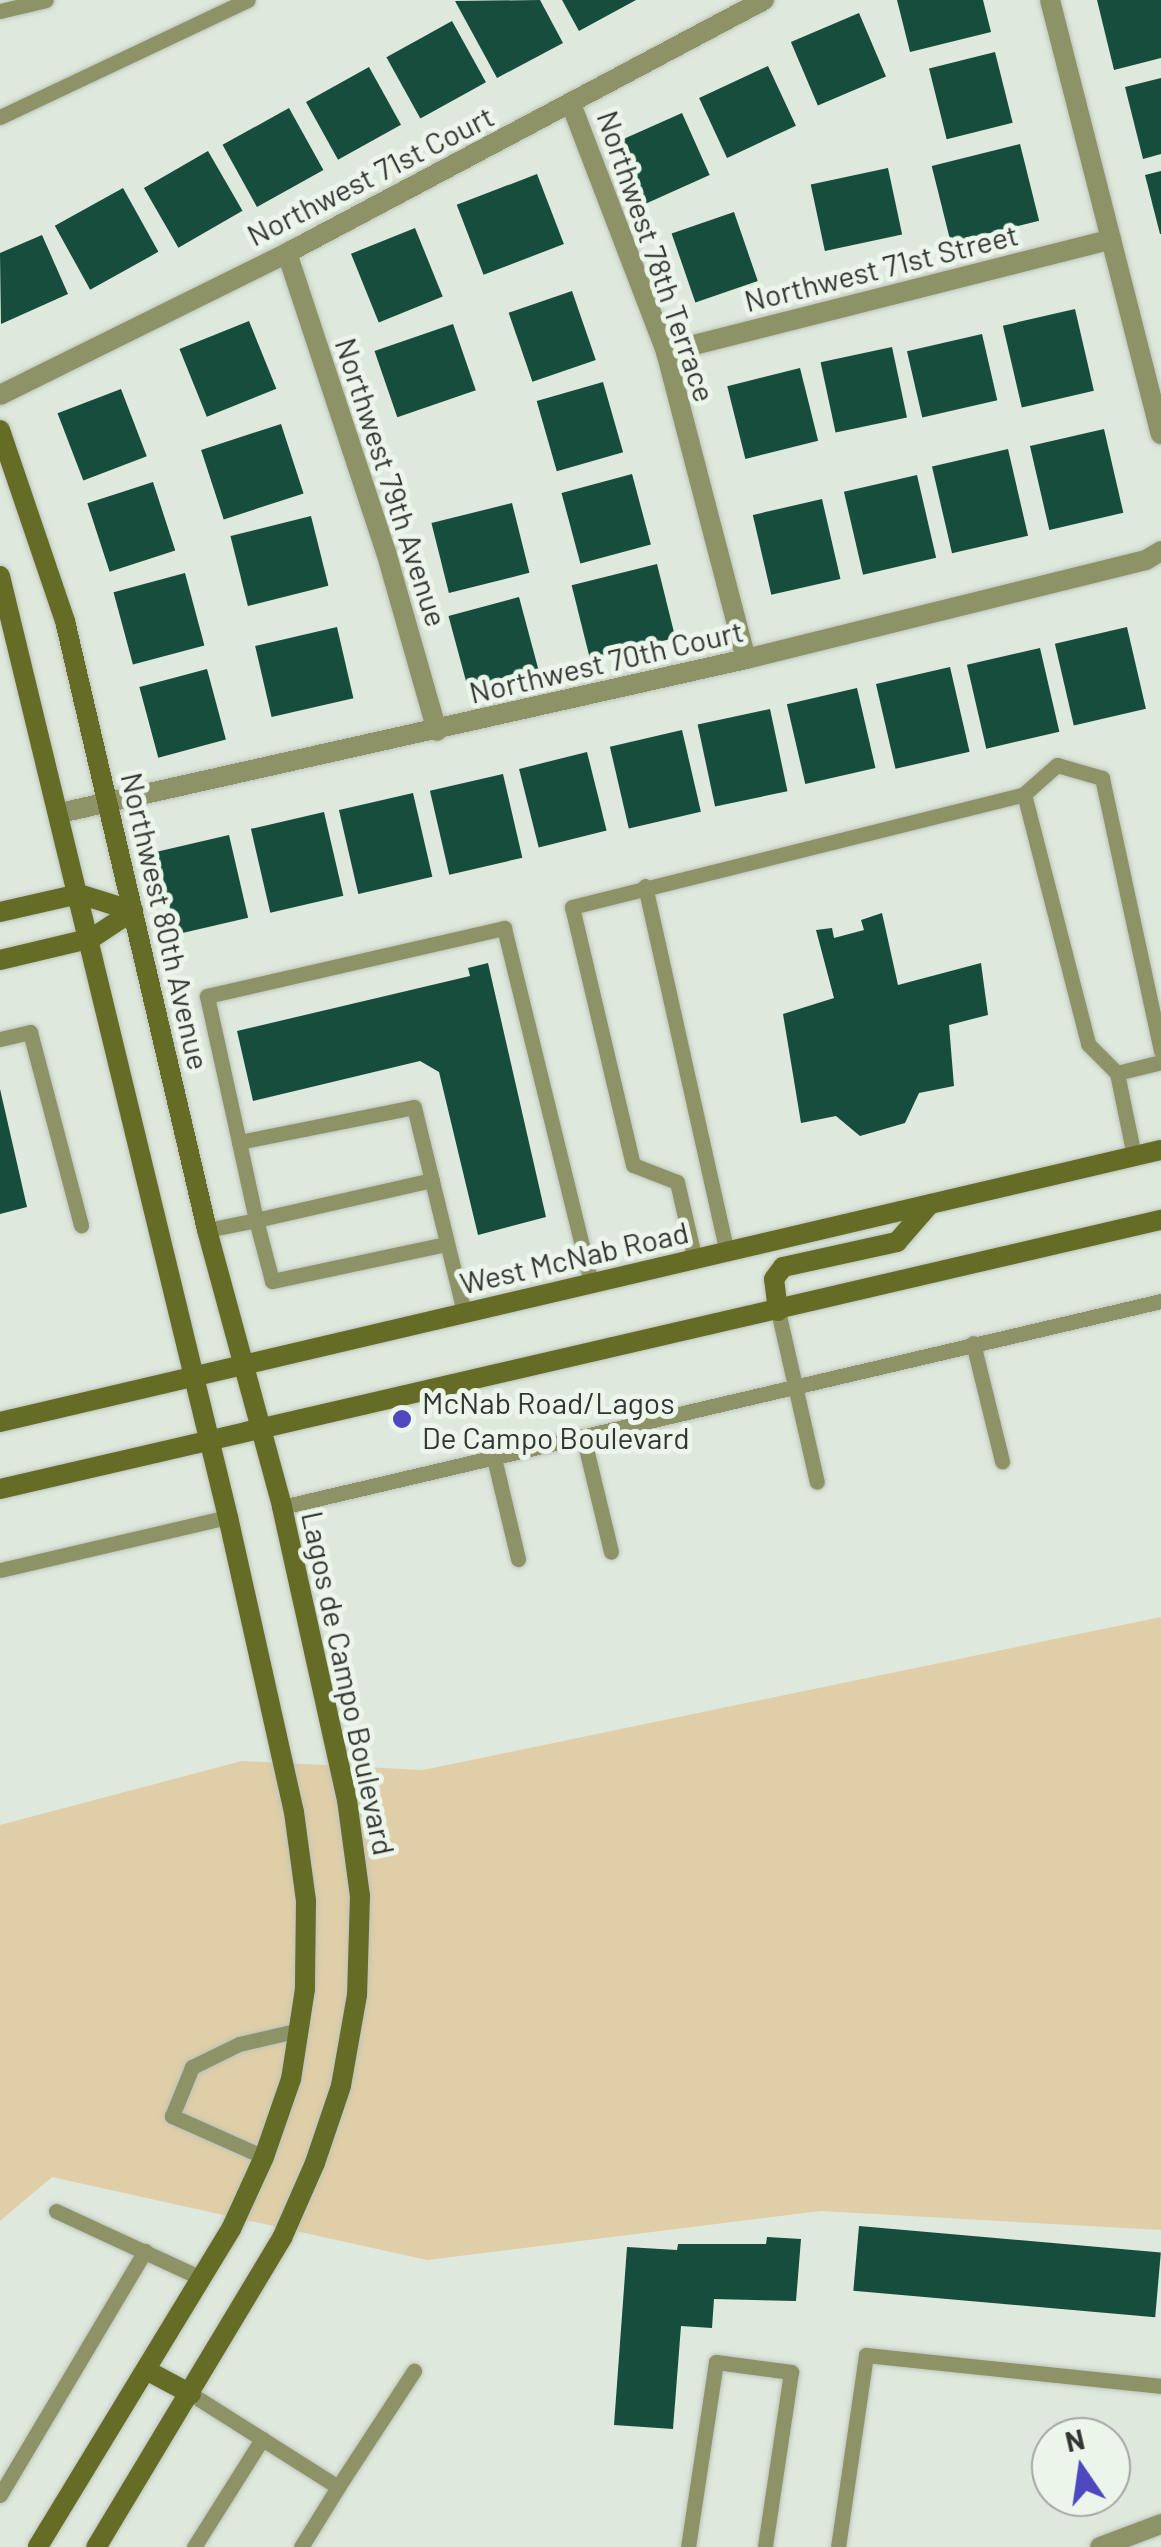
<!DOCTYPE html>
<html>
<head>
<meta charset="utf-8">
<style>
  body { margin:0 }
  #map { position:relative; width:1161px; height:2547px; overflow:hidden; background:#dee8dc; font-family:Barlow,sans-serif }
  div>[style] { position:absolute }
  .green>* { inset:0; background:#dfcea7 }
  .building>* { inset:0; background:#174d3d; transform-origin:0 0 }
  .roads { filter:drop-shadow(0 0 2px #bcc4ba) drop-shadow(0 0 2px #bcc4ba) }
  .lane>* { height:15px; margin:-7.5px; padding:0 7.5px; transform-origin:7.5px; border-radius:7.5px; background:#8d9367 }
  .street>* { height:20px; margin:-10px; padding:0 10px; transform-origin:10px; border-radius:10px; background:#8d9367 }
  .secondary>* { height:20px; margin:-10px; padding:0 10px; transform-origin:10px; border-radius:10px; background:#656c25 }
  .dots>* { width:28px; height:28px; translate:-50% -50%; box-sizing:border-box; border:5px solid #ebf5ea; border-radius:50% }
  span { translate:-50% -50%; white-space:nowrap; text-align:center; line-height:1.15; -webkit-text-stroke:10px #ebf5ea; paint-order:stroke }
  .street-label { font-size:30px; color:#323632 }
  .poi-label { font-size:30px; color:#323632 }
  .left { translate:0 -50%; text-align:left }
  .north { position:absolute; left:1031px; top:2417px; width:100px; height:100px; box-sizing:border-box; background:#ebf5ea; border:2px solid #a1a9a0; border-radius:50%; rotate:347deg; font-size:28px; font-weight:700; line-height:40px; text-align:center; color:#323632 }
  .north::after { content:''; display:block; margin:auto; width:35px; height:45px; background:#4e47bd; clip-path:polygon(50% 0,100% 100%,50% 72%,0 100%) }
</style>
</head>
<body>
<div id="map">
  <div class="green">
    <i style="clip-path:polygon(1161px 1617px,1161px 2230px,821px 2211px,427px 2260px,52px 2177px,0 2221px,0 1825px,242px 1761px,423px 1770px)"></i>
  </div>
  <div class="building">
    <i style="clip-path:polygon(540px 0,563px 43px,497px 78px,455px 1px)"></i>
    <i style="clip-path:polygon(562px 0,636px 0,579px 31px)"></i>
    <i style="clip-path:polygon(897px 0,983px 0,991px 32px,910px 52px)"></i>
    <i style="clip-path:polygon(1097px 0,1161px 0,1161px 58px,1114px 70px)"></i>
    <i style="left:859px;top:13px;width:69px;height:74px;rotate:67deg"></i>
    <i style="left:452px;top:21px;width:70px;height:75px;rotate:61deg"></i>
    <i style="left:995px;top:52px;width:73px;height:68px;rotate:76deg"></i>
    <i style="left:768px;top:66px;width:66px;height:76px;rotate:65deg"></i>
    <i style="left:369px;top:67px;width:66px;height:72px;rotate:61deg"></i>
    <i style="clip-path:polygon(1161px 78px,1161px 154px,1143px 159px,1125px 87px)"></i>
    <i style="left:289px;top:108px;width:71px;height:76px;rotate:61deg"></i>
    <i style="left:682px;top:113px;width:68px;height:72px;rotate:66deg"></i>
    <i style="left:1020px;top:144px;width:79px;height:91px;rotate:76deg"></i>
    <i style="left:208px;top:151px;width:69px;height:74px;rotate:60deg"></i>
    <i style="left:888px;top:168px;width:68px;height:79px;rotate:78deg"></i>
    <i style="clip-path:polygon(1161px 171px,1161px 234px,1160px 234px,1145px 175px)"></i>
    <i style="left:537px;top:174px;width:75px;height:86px;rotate:69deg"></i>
    <i style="left:123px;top:188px;width:73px;height:78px;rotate:61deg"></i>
    <i style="left:734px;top:212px;width:73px;height:66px;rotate:71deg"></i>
    <i style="left:415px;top:228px;width:74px;height:69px;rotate:68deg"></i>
    <i style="clip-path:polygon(42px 235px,68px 294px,1px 324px,0 253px)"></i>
    <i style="left:572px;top:291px;width:73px;height:67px;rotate:71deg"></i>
    <i style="left:1075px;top:309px;width:84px;height:74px;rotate:77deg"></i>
    <i style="left:249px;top:321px;width:73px;height:75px;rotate:68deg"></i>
    <i style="left:453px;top:324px;width:70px;height:83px;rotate:71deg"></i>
    <i style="left:982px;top:334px;width:68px;height:77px;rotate:77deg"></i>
    <i style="left:892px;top:347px;width:72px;height:73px;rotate:78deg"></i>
    <i style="left:800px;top:368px;width:75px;height:75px;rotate:76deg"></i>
    <i style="left:603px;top:382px;width:73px;height:69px;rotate:74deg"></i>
    <i style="left:121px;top:389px;width:72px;height:68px;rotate:69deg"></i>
    <i style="left:281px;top:424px;width:73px;height:84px;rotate:72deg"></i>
    <i style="left:1104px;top:429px;width:86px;height:76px;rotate:77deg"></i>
    <i style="left:1008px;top:449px;width:89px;height:78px;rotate:77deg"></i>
    <i style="left:632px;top:474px;width:73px;height:73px;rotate:75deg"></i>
    <i style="left:917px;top:475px;width:85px;height:75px;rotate:77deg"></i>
    <i style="left:153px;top:482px;width:72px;height:69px;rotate:72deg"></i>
    <i style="left:822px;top:499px;width:82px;height:71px;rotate:77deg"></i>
    <i style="left:512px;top:503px;width:72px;height:83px;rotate:76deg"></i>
    <i style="left:311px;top:516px;width:72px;height:83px;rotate:76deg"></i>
    <i style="left:657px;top:564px;width:76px;height:88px;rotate:76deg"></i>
    <i style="left:185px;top:573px;width:75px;height:74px;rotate:75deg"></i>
    <i style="left:519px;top:597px;width:74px;height:73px;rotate:75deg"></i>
    <i style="left:337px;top:627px;width:73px;height:84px;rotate:77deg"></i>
    <i style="left:1127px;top:627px;width:84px;height:74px;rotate:77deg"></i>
    <i style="left:1040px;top:648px;width:86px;height:75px;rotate:77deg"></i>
    <i style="left:950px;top:667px;width:87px;height:76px;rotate:77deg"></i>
    <i style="left:207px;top:669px;width:73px;height:70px;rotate:75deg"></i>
    <i style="left:857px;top:688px;width:82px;height:72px;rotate:77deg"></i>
    <i style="left:770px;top:709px;width:84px;height:74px;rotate:78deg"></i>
    <i style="left:682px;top:730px;width:84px;height:74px;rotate:77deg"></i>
    <i style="left:587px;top:752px;width:81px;height:70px;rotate:76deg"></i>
    <i style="left:503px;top:774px;width:86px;height:75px;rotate:77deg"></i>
    <i style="left:413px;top:793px;width:86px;height:76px;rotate:77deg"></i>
    <i style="left:324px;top:812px;width:86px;height:75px;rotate:77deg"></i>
    <i style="left:229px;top:835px;width:85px;height:74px;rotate:77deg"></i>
    <i style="clip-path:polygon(882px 913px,898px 985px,981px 963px,988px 1015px,949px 1025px,954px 1086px,919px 1093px,905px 1123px,860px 1136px,836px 1116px,801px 1123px,783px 1014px,834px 998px,816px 930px,832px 928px,834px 938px,864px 930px,861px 920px)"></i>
    <i style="clip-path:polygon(488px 963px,546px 1217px,478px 1235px,439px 1072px,420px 1061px,253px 1101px,237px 1031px,470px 976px,468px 968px)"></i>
    <i style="clip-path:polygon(0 1089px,27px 1207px,0 1214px)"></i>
    <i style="left:859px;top:2226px;width:303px;height:65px;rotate:5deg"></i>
    <i style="clip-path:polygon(767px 2237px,801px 2239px,796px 2301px,714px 2299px,712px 2328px,681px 2326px,673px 2429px,614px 2425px,627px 2247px,677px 2250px,678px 2244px,766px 2244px)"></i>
  </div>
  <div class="roads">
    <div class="lane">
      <i style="left:0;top:11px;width:47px;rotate:-13.4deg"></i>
      <i style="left:0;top:117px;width:274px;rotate:-25.3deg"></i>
      <i style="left:1024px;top:794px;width:258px;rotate:75.6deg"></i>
      <i style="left:1088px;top:1044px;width:41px;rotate:45deg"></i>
      <i style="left:1117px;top:1073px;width:85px;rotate:78.4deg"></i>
      <i style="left:645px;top:886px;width:376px;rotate:77.4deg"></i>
      <i style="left:0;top:1039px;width:31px;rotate:-13deg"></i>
      <i style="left:30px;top:1032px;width:200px;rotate:75.2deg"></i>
      <i style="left:1117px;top:1073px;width:45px;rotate:-14deg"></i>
      <i style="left:239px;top:1142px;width:149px;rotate:-102.4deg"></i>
      <i style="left:207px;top:996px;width:305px;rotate:-12.9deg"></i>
      <i style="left:504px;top:928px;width:366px;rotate:76.2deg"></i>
      <i style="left:432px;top:1180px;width:180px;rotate:167.2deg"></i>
      <i style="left:256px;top:1220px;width:80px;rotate:-102.3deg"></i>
      <i style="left:239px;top:1142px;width:178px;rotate:-11.3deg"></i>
      <i style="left:414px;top:1107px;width:211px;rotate:76.3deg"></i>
      <i style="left:207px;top:1230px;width:50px;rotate:-11.5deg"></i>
      <i style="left:256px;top:1220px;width:63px;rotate:75.3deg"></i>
      <i style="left:272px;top:1281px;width:178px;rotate:-12deg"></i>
      <i style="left:695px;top:1260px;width:80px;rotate:-103deg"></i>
      <i style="left:677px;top:1182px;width:47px;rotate:-158.9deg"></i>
      <i style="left:633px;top:1165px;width:265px;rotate:-103.3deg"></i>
      <i style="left:572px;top:907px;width:466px;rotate:-14deg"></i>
      <i style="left:1024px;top:794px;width:44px;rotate:-41.3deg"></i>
      <i style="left:1057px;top:765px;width:47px;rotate:16.1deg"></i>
      <i style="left:1102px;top:778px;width:279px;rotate:77.8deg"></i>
      <i style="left:778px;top:1311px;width:175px;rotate:77.2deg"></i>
      <i style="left:973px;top:1343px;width:122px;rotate:76.2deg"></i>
      <i style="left:583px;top:1436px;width:119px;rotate:76.4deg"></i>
      <i style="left:494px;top:1458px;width:104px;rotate:76.6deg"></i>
      <i style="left:282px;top:1507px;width:903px;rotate:-13.19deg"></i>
      <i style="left:0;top:1570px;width:234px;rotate:-13.1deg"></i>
      <i style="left:264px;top:2157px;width:101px;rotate:-156deg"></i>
      <i style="left:172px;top:2116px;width:53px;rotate:-67.8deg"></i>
      <i style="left:192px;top:2067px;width:52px;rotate:-26.1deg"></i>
      <i style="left:239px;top:2044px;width:62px;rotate:-13.1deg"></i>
      <i style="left:56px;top:2211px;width:160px;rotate:24.8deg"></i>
      <i style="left:191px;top:2394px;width:174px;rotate:32.3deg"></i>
      <i style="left:338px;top:2487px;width:139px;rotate:-56.8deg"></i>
      <i style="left:0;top:2495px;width:284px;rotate:-59.3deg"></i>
      <i style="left:194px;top:2547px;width:128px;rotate:-57.8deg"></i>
      <i style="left:301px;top:2547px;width:70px;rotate:-58.3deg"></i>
      <i style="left:688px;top:2547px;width:187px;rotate:-81.4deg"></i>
      <i style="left:716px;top:2362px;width:76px;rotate:7.6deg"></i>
      <i style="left:791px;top:2372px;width:177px;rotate:98.5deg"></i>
      <i style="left:838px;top:2547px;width:194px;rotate:-81.7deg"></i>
      <i style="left:866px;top:2355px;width:297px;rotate:6deg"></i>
    </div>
    <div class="street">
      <i style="left:1050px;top:0;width:448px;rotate:75.7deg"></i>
      <i style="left:571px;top:104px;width:266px;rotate:69deg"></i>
      <i style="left:666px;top:352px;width:317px;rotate:75.4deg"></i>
      <i style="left:287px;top:253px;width:315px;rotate:71.7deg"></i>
      <i style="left:386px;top:552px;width:186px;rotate:74.1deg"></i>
      <i style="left:666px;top:352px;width:459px;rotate:-14.2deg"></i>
      <i style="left:0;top:395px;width:320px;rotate:-26.3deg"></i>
      <i style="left:287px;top:253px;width:540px;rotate:-27.94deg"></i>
      <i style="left:60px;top:813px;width:703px;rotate:-12.65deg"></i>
      <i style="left:746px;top:659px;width:412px;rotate:-13.9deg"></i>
      <i style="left:1146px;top:560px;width:17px;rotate:-31deg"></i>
      <i style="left:1100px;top:2547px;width:65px;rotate:-20.7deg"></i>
    </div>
    <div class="secondary">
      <i style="left:0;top:430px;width:202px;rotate:71.2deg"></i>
      <i style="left:65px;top:621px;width:625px;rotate:76.87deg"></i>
      <i style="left:207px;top:1230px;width:287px;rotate:74.8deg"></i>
      <i style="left:282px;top:1507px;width:300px;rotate:77.5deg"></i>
      <i style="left:347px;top:1800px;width:97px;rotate:82.3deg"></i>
      <i style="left:360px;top:1896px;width:99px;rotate:91.7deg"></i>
      <i style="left:357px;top:1995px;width:92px;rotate:100deg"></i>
      <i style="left:341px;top:2086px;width:81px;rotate:108.7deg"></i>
      <i style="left:315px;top:2163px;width:82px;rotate:113.7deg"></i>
      <i style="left:282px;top:2238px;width:361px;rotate:121deg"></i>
      <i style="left:0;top:576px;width:968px;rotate:76.38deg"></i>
      <i style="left:228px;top:1517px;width:302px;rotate:77.4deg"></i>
      <i style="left:294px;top:1812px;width:90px;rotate:82.3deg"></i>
      <i style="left:306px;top:1901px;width:88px;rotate:90.7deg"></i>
      <i style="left:305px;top:1989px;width:91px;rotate:98.8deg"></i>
      <i style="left:291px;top:2079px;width:83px;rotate:109.1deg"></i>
      <i style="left:264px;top:2157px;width:79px;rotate:114.6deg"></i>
      <i style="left:231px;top:2229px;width:372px;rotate:121.3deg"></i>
      <i style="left:0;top:912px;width:81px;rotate:-12.8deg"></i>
      <i style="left:79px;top:894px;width:57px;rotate:17.5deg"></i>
      <i style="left:0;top:960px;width:95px;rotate:-13.4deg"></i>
      <i style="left:92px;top:938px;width:49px;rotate:-33.4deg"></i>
      <i style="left:778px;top:1311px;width:32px;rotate:-97deg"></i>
      <i style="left:774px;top:1279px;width:15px;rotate:-53deg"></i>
      <i style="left:783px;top:1267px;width:117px;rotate:-12.4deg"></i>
      <i style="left:897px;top:1242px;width:50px;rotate:-49deg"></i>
      <i style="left:0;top:1422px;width:1192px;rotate:-13.19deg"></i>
      <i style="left:0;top:1489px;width:1192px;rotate:-13.05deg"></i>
      <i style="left:146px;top:2370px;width:51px;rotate:28.1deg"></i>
    </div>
  </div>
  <div class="dots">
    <i style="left:402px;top:1419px;background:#4e47bd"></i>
  </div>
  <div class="street-label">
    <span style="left:370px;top:175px;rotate:-27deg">Northwest 71st Court</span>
    <span style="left:657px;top:256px;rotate:71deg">Northwest 78th Terrace</span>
    <span style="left:881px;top:267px;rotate:-14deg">Northwest 71st Street</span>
    <span style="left:392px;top:482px;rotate:72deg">Northwest 79th Avenue</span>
    <span style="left:606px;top:661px;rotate:-13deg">Northwest 70th Court</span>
    <span style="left:166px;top:921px;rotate:77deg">Northwest 80th Avenue</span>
    <span style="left:574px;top:1257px;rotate:-13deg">West McNab Road</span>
    <span style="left:349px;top:1683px;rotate:78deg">Lagos de Campo Boulevard</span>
  </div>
  <div class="poi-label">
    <span class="left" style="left:422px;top:1419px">McNab Road/Lagos<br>De Campo Boulevard</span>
  </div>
  <div class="north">N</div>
</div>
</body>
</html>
